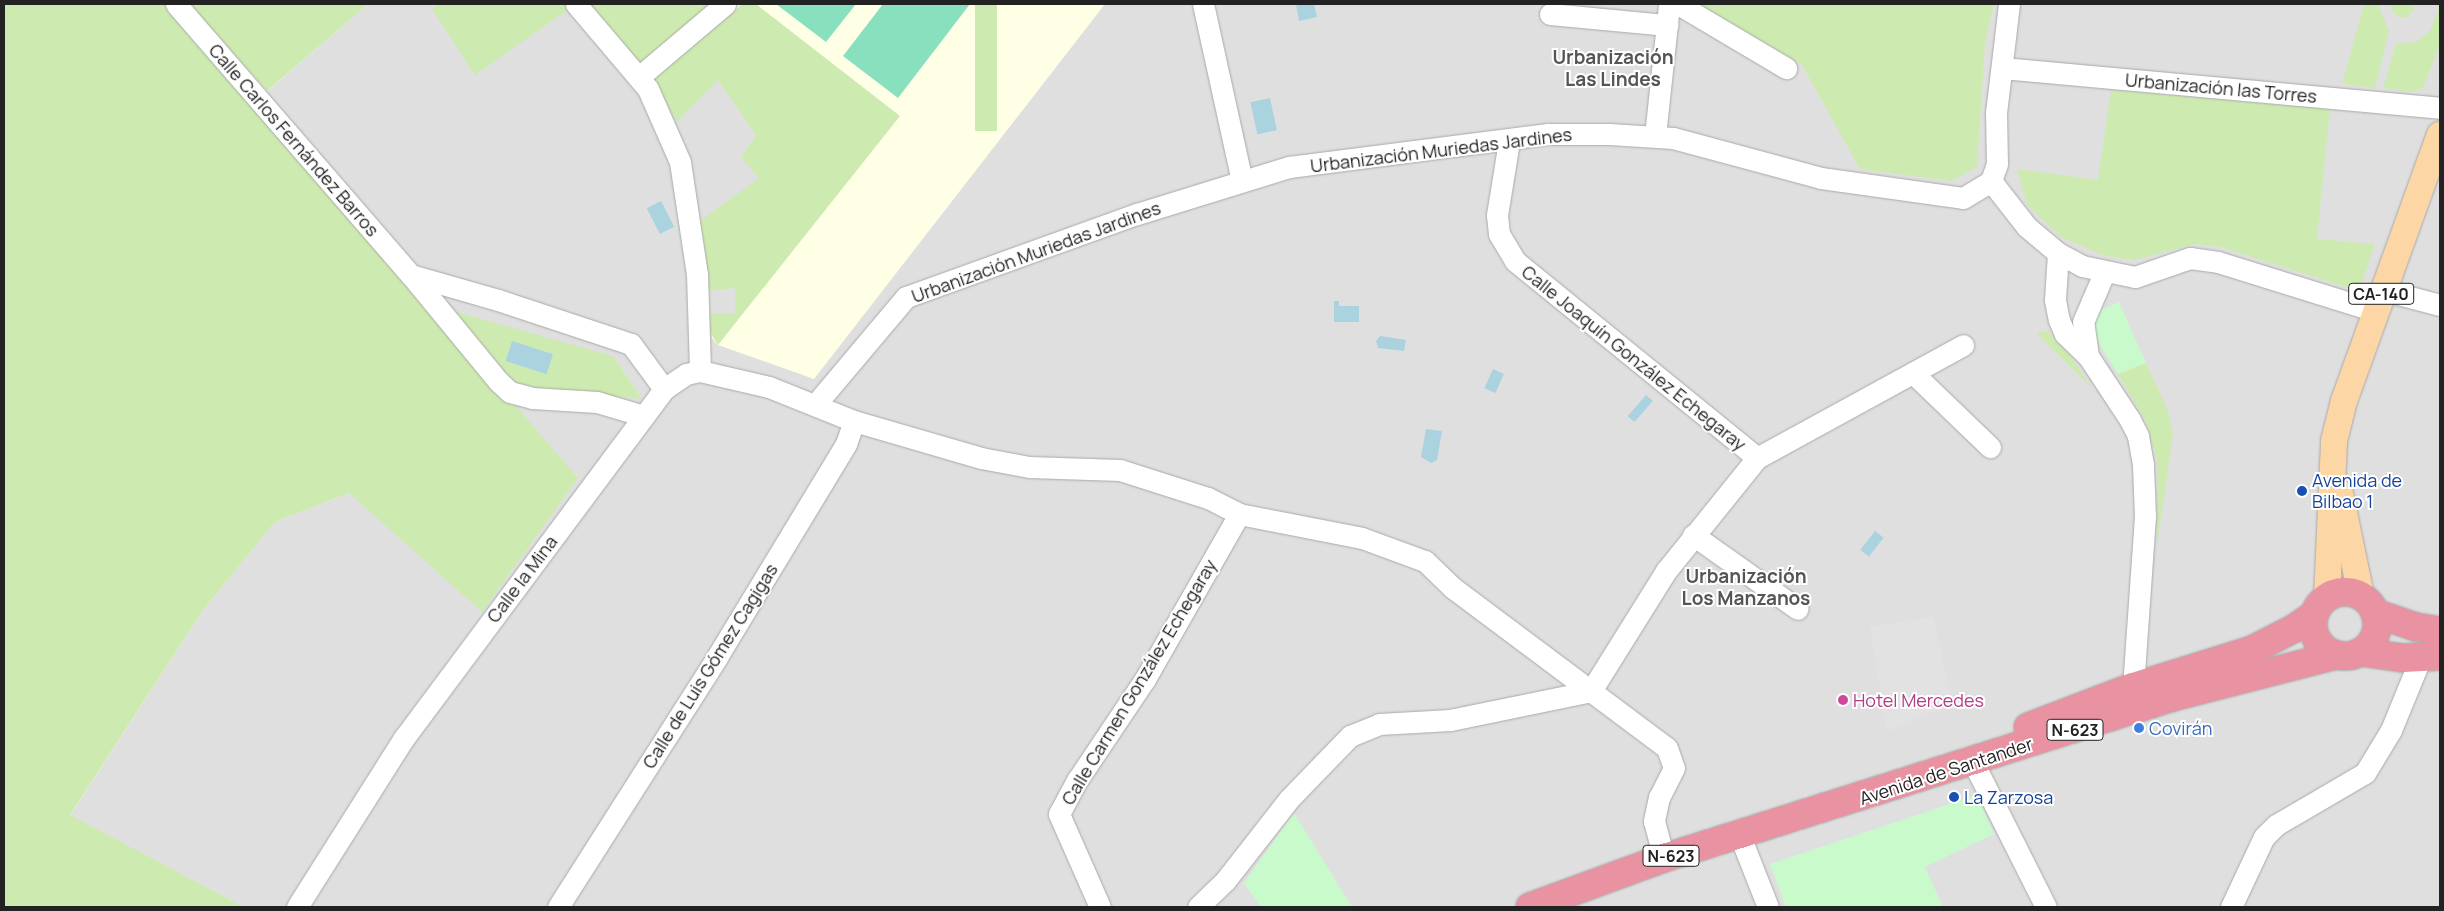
<!DOCTYPE html>
<html>
<head>
<meta charset="utf-8">
<style>
  body { margin:0 }
  #map { position:relative; width:2444px; height:911px; overflow:hidden; background:#f2efe9; font-family:Manrope,sans-serif }
  div>[style] { position:absolute }
  .residential>* { inset:0; background:#e0dfdf }
  .education>* { inset:0; background:#ffffe5 }
  .grass>* { inset:0; background:#cdebb0; transform-origin:0 0 }
  .park>* { inset:0; background:#c8facc }
  .pitch>* { inset:0; background:#88e0be }
  .parking>* { inset:0; background:#e2e2e2 }
  .water>* { inset:0; background:#aad3df; transform-origin:0 0 }
  .roads { filter:drop-shadow(0 0 1px #a9a9a9) drop-shadow(0 0 1px #a9a9a9) }
  .minor>* { height:21px; margin:-10.5px; padding:0 10.5px; transform-origin:10.5px; border-radius:10.5px; background:#fff }
  .major>* { height:26px; margin:-13px; padding:0 13px; transform-origin:13px; border-radius:13px; background:#fcd6a4 }
  .highway>* { height:28px; margin:-14px; padding:0 14px; transform-origin:14px; border-radius:14px; background:#e892a2 }
  .highway>.ring { margin:-14px; padding:0; box-sizing:content-box; background:none; border:28px solid #e892a2; border-radius:50% }
  .dots>* { width:14px; height:14px; translate:-50% -50%; box-sizing:border-box; border:2px solid #fff; border-radius:50% }
  span { translate:-50% -50%; white-space:nowrap; text-align:center; line-height:1.15; -webkit-text-stroke:4px #fff; paint-order:stroke }
  .shield-label span { padding:1px 4px; background:#fff; border:1px solid; border-radius:4px; -webkit-text-stroke-width:0 }
  .shield-label { font-size:16px; color:#222; font-weight:700 }
  .street-label { font-size:18px; color:#222 }
  .transit-label { font-size:18px; color:#164399 }
  .left { translate:0 -50%; text-align:left }
  .hotel-label { font-size:18px; color:#b23c85 }
  .shop-label { font-size:18px; color:#366cbe }
  .neighbourhood-label { font-size:19px; color:#555; font-weight:700 }
  .frame { position:absolute; inset:0; border:5px solid #222; pointer-events:none }
</style>
</head>
<body>
<div id="map">
  <div class="residential">
    <i style="clip-path:polygon(368px 4px,585px 4px,653px 78px,743px 4px,2440px 4px,2440px 907px,244px 907px,70px 816px,203px 610px,275px 522px,357px 490px,255px 102px)"></i>
  </div>
  <div class="education">
    <i style="clip-path:polygon(744px 4px,1105px 4px,814px 379px,718px 345px,712px 338px,707px 313px,735px 313px,735px 288px,826px 208px)"></i>
  </div>
  <div class="grass">
    <i style="clip-path:polygon(4px 4px,169px 4px,578px 478px,482px 612px,349px 493px,275px 522px,203px 610px,70px 815px,244px 907px,4px 907px)"></i>
    <i style="clip-path:polygon(187px 4px,368px 4px,267px 91px)"></i>
    <i style="clip-path:polygon(438px 4px,571px 4px,573px 6px,475px 75px,432px 9px)"></i>
    <i style="clip-path:polygon(585px 4px,716px 4px,645px 65px,636px 61px)"></i>
    <i style="clip-path:polygon(743px 4px,756px 4px,900px 116px,718px 345px,708px 329px,707px 313px,735px 313px,735px 288px,706px 291px,699px 222px,759px 178px,741px 157px,756px 135px,718px 80px,677px 122px,653px 78px)"></i>
    <i style="left:975px;top:4px;width:22px;height:127px"></i>
    <i style="clip-path:polygon(1699px 4px,1994px 4px,1985px 43px,1977px 167px,1951px 181px,1860px 169px,1802px 65px)"></i>
    <i style="clip-path:polygon(2364px 4px,2378px 4px,2389px 31px,2375px 88px,2342px 84px)"></i>
    <i style="clip-path:polygon(2391px 4px,2415px 4px,2414px 9px,2407px 17px,2402px 18px,2392px 12px)"></i>
    <i style="clip-path:polygon(2440px 4px,2440px 44px,2423px 88px,2412px 92px,2383px 88px,2396px 44px,2416px 42px,2430px 31px)"></i>
    <i style="clip-path:polygon(2111px 90px,2330px 109px,2317px 239px,2375px 244px,2359px 291px,2220px 247px,2195px 244px,2134px 260px,2105px 256px,2059px 236px,2027px 205px,2017px 169px,2098px 180px)"></i>
    <i style="clip-path:polygon(442px 308px,613px 356px,642px 399px,555px 391px,513px 383px)"></i>
    <i style="clip-path:polygon(2039px 332px,2048px 332px,2064px 345px,2091px 387px,2037px 334px)"></i>
    <i style="clip-path:polygon(2146px 363px,2167px 408px,2173px 433px,2157px 548px,2157px 460px,2146px 422px,2118px 374px)"></i>
  </div>
  <div class="park">
    <i style="clip-path:polygon(2119px 302px,2146px 363px,2118px 374px,2094px 335px,2092px 325px,2101px 310px)"></i>
    <i style="clip-path:polygon(1977px 795px,1994px 834px,1925px 867px,1943px 907px,1786px 907px,1770px 864px)"></i>
    <i style="clip-path:polygon(1294px 813px,1352px 907px,1261px 907px,1244px 883px)"></i>
  </div>
  <div class="pitch">
    <i style="clip-path:polygon(776px 4px,856px 4px,826px 42px)"></i>
    <i style="clip-path:polygon(883px 4px,970px 4px,898px 98px,843px 56px)"></i>
  </div>
  <div class="parking">
    <i style="clip-path:polygon(1933px 617px,1953px 704px,1887px 731px,1870px 627px)"></i>
  </div>
  <div class="water">
    <i style="clip-path:polygon(1296px 4px,1314px 4px,1317px 17px,1299px 21px)"></i>
    <i style="left:1270px;top:98px;width:33px;height:20px;rotate:78deg"></i>
    <i style="left:661px;top:201px;width:29px;height:16px;rotate:63deg"></i>
    <i style="clip-path:polygon(1334px 301px,1339px 301px,1339px 306px,1359px 306px,1359px 322px,1334px 322px)"></i>
    <i style="clip-path:polygon(1380px 336px,1406px 340px,1404px 351px,1378px 348px,1376px 341px)"></i>
    <i style="left:512px;top:341px;width:43px;height:21px;rotate:18deg"></i>
    <i style="left:1493px;top:369px;width:12px;height:21px;rotate:24deg"></i>
    <i style="left:1646px;top:395px;width:9px;height:28px;rotate:41deg"></i>
    <i style="clip-path:polygon(1426px 429px,1442px 431px,1437px 460px,1431px 463px,1421px 457px)"></i>
    <i style="left:1875px;top:531px;width:11px;height:24px;rotate:38deg"></i>
  </div>
  <div class="roads">
    <div class="minor">
      <i style="left:176px;top:4px;width:359px;rotate:49.1deg"></i>
      <i style="left:411px;top:275px;width:137px;rotate:50.6deg"></i>
      <i style="left:498px;top:381px;width:16px;rotate:43deg"></i>
      <i style="left:510px;top:392px;width:23px;rotate:15deg"></i>
      <i style="left:532px;top:398px;width:65px;rotate:3.5deg"></i>
      <i style="left:597px;top:402px;width:49px;rotate:16.6deg"></i>
      <i style="left:576px;top:4px;width:111px;rotate:49.7deg"></i>
      <i style="left:648px;top:89px;width:80px;rotate:66.3deg"></i>
      <i style="left:680px;top:162px;width:113px;rotate:81.4deg"></i>
      <i style="left:697px;top:274px;width:97px;rotate:88.2deg"></i>
      <i style="left:1203px;top:4px;width:181px;rotate:77.6deg"></i>
      <i style="left:1678px;top:4px;width:126px;rotate:30.7deg"></i>
      <i style="left:1550px;top:14px;width:118px;rotate:5.4deg"></i>
      <i style="left:2002px;top:68px;width:440px;rotate:5.2deg"></i>
      <i style="left:639px;top:77px;width:113px;rotate:-40.3deg"></i>
      <i style="left:1655px;top:136px;width:133px;rotate:-83.9deg"></i>
      <i style="left:1509px;top:141px;width:75px;rotate:99.2deg"></i>
      <i style="left:1497px;top:215px;width:19px;rotate:84deg"></i>
      <i style="left:1499px;top:234px;width:31px;rotate:59deg"></i>
      <i style="left:1515px;top:261px;width:312px;rotate:39.1deg"></i>
      <i style="left:1991px;top:181px;width:58px;rotate:52deg"></i>
      <i style="left:2027px;top:227px;width:40px;rotate:40deg"></i>
      <i style="left:2058px;top:253px;width:27px;rotate:28deg"></i>
      <i style="left:2082px;top:266px;width:54px;rotate:11.7deg"></i>
      <i style="left:2135px;top:277px;width:58px;rotate:-19.1deg"></i>
      <i style="left:2190px;top:258px;width:28px;rotate:8deg"></i>
      <i style="left:2218px;top:262px;width:164px;rotate:17.3deg"></i>
      <i style="left:2058px;top:253px;width:47px;rotate:93.7deg"></i>
      <i style="left:2055px;top:300px;width:20px;rotate:79deg"></i>
      <i style="left:2059px;top:320px;width:15px;rotate:67deg"></i>
      <i style="left:2065px;top:334px;width:32px;rotate:44deg"></i>
      <i style="left:2088px;top:356px;width:77px;rotate:56.7deg"></i>
      <i style="left:2130px;top:420px;width:18px;rotate:63deg"></i>
      <i style="left:2138px;top:436px;width:29px;rotate:80deg"></i>
      <i style="left:2143px;top:465px;width:51px;rotate:87.8deg"></i>
      <i style="left:2145px;top:516px;width:171px;rotate:94deg"></i>
      <i style="left:411px;top:275px;width:91px;rotate:16deg"></i>
      <i style="left:498px;top:300px;width:140px;rotate:18.3deg"></i>
      <i style="left:631px;top:344px;width:56px;rotate:53.7deg"></i>
      <i style="left:2383px;top:290px;width:59px;rotate:14.7deg"></i>
      <i style="left:2088px;top:356px;width:34px;rotate:-98deg"></i>
      <i style="left:2083px;top:322px;width:53px;rotate:-66.8deg"></i>
      <i style="left:1913px;top:373px;width:107px;rotate:43.9deg"></i>
      <i style="left:815px;top:405px;width:141px;rotate:-49.9deg"></i>
      <i style="left:906px;top:297px;width:245px;rotate:-19.8deg"></i>
      <i style="left:1137px;top:214px;width:159px;rotate:-17.2deg"></i>
      <i style="left:1289px;top:167px;width:261px;rotate:-7.3deg"></i>
      <i style="left:1548px;top:134px;width:61px"></i>
      <i style="left:1609px;top:134px;width:64px;rotate:3.6deg"></i>
      <i style="left:1673px;top:138px;width:153px;rotate:15.1deg"></i>
      <i style="left:1821px;top:178px;width:143px;rotate:8deg"></i>
      <i style="left:1963px;top:198px;width:33px;rotate:-31deg"></i>
      <i style="left:1991px;top:181px;width:18px;rotate:-71deg"></i>
      <i style="left:1997px;top:164px;width:51px;rotate:-91.1deg"></i>
      <i style="left:1996px;top:113px;width:110px;rotate:-83.2deg"></i>
      <i style="left:1693px;top:535px;width:128px;rotate:35.2deg"></i>
      <i style="left:1973px;top:762px;width:162px;rotate:63.3deg"></i>
      <i style="left:1740px;top:836px;width:76px;rotate:68.5deg"></i>
      <i style="left:297px;top:907px;width:200px;rotate:-57.7deg"></i>
      <i style="left:404px;top:738px;width:435px;rotate:-53.3deg"></i>
      <i style="left:664px;top:389px;width:27px;rotate:-34deg"></i>
      <i style="left:686px;top:374px;width:14px;rotate:-12deg"></i>
      <i style="left:700px;top:371px;width:71px;rotate:13.1deg"></i>
      <i style="left:769px;top:387px;width:92px;rotate:21.8deg"></i>
      <i style="left:854px;top:421px;width:132px;rotate:16.2deg"></i>
      <i style="left:981px;top:458px;width:49px;rotate:10.6deg"></i>
      <i style="left:1029px;top:467px;width:91px;rotate:1.9deg"></i>
      <i style="left:1120px;top:470px;width:92px;rotate:17.7deg"></i>
      <i style="left:1208px;top:498px;width:35px;rotate:27deg"></i>
      <i style="left:1239px;top:514px;width:125px;rotate:11deg"></i>
      <i style="left:1362px;top:538px;width:67px;rotate:20.1deg"></i>
      <i style="left:1425px;top:561px;width:39px;rotate:44deg"></i>
      <i style="left:1453px;top:588px;width:267px;rotate:36.8deg"></i>
      <i style="left:1667px;top:748px;width:21px;rotate:71deg"></i>
      <i style="left:1674px;top:768px;width:33px;rotate:117deg"></i>
      <i style="left:1659px;top:797px;width:25px;rotate:102deg"></i>
      <i style="left:1654px;top:821px;width:38px;rotate:75deg"></i>
      <i style="left:558px;top:907px;width:296px;rotate:-57.5deg"></i>
      <i style="left:717px;top:657px;width:249px;rotate:-58.8deg"></i>
      <i style="left:846px;top:444px;width:24px;rotate:-71deg"></i>
      <i style="left:1100px;top:907px;width:102px;rotate:-113.8deg"></i>
      <i style="left:1059px;top:814px;width:40px;rotate:-62deg"></i>
      <i style="left:1078px;top:779px;width:120px;rotate:-56.2deg"></i>
      <i style="left:1145px;top:679px;width:190px;rotate:-60.3deg"></i>
      <i style="left:1198px;top:907px;width:37px;rotate:-44deg"></i>
      <i style="left:1225px;top:881px;width:104px;rotate:-52deg"></i>
      <i style="left:1289px;top:799px;width:88px;rotate:-45.9deg"></i>
      <i style="left:1350px;top:736px;width:31px;rotate:-22deg"></i>
      <i style="left:1379px;top:724px;width:71px;rotate:-3.2deg"></i>
      <i style="left:1450px;top:720px;width:144px;rotate:-11.6deg"></i>
      <i style="left:1591px;top:691px;width:142px;rotate:-58deg"></i>
      <i style="left:1666px;top:571px;width:145px;rotate:-51.2deg"></i>
      <i style="left:1757px;top:458px;width:235px;rotate:-28.7deg"></i>
      <i style="left:2231px;top:907px;width:77px;rotate:-64.8deg"></i>
      <i style="left:2264px;top:837px;width:17px;rotate:-45deg"></i>
      <i style="left:2276px;top:825px;width:103px;rotate:-30.3deg"></i>
      <i style="left:2365px;top:773px;width:50px;rotate:-58.8deg"></i>
      <i style="left:2391px;top:730px;width:79px;rotate:-67.7deg"></i>
    </div>
    <div class="major">
      <i style="left:2340px;top:493px;width:104px;rotate:78.4deg"></i>
      <i style="left:2327px;top:597px;width:156px;rotate:-87.4deg"></i>
      <i style="left:2334px;top:441px;width:41px;rotate:-76deg"></i>
      <i style="left:2344px;top:401px;width:283px;rotate:-70.2deg"></i>
    </div>
    <div class="highway">
      <i class="ring" style="left:2313px;top:592px;width:36px;height:36px"></i>
      <i style="left:2375px;top:613px;width:43px;rotate:18.9deg"></i>
      <i style="left:2416px;top:627px;width:24px;rotate:9deg"></i>
      <i style="left:2360px;top:652px;width:43px;rotate:7.9deg"></i>
      <i style="left:2403px;top:658px;width:37px;rotate:-3deg"></i>
      <i style="left:2028px;top:727px;width:112px;rotate:-20.9deg"></i>
      <i style="left:2133px;top:687px;width:125px;rotate:-17.3deg"></i>
      <i style="left:2252px;top:650px;width:48px;rotate:-27.1deg"></i>
      <i style="left:2295px;top:628px;width:24px;rotate:-35deg"></i>
      <i style="left:1530px;top:907px;width:143px;rotate:-20.1deg"></i>
      <i style="left:1664px;top:858px;width:534px;rotate:-17.55deg"></i>
      <i style="left:2173px;top:697px;width:169px;rotate:-14.4deg"></i>
    </div>
  </div>
  <div class="dots">
    <i style="left:2302px;top:491px;background:#1a4fb4"></i>
    <i style="left:1843px;top:700px;background:#d1479c"></i>
    <i style="left:2139px;top:728px;background:#3f7fe0"></i>
    <i style="left:1954px;top:797px;background:#1a4fb4"></i>
  </div>
  <div class="shield-label">
    <span style="left:2381px;top:294px">CA-140</span>
    <span style="left:2075px;top:730px">N-623</span>
    <span style="left:1671px;top:856px">N-623</span>
  </div>
  <div class="street-label">
    <span style="left:2221px;top:88px;rotate:5deg">Urbanización las Torres</span>
    <span style="left:294px;top:140px;rotate:49deg">Calle Carlos Fernández Barros</span>
    <span style="left:1441px;top:150px;rotate:-7deg">Urbanización Muriedas Jardines</span>
    <span style="left:1036px;top:252px;rotate:-20deg">Urbanización Muriedas Jardines</span>
    <span style="left:1634px;top:358px;rotate:39deg">Calle Joaquín González Echegaray</span>
    <span style="left:522px;top:579px;rotate:-53deg">Calle la Mina</span>
    <span style="left:710px;top:666px;rotate:-58deg">Calle de Luis Gómez Cagigas</span>
    <span style="left:1139px;top:682px;rotate:-59deg">Calle Carmen González Echegaray</span>
    <span style="left:1946px;top:771px;rotate:-18deg">Avenida de Santander</span>
  </div>
  <div class="transit-label">
    <span class="left" style="left:2312px;top:491px">Avenida de<br>Bilbao 1</span>
    <span class="left" style="left:1964px;top:797px">La Zarzosa</span>
  </div>
  <div class="hotel-label">
    <span class="left" style="left:1853px;top:700px">Hotel Mercedes</span>
  </div>
  <div class="shop-label">
    <span class="left" style="left:2149px;top:728px">Covirán</span>
  </div>
  <div class="neighbourhood-label">
    <span style="left:1613px;top:69px">Urbanización<br>Las Lindes</span>
    <span style="left:1746px;top:588px">Urbanización<br>Los Manzanos</span>
  </div>
  <div class="frame"></div>
</div>
</body>
</html>
